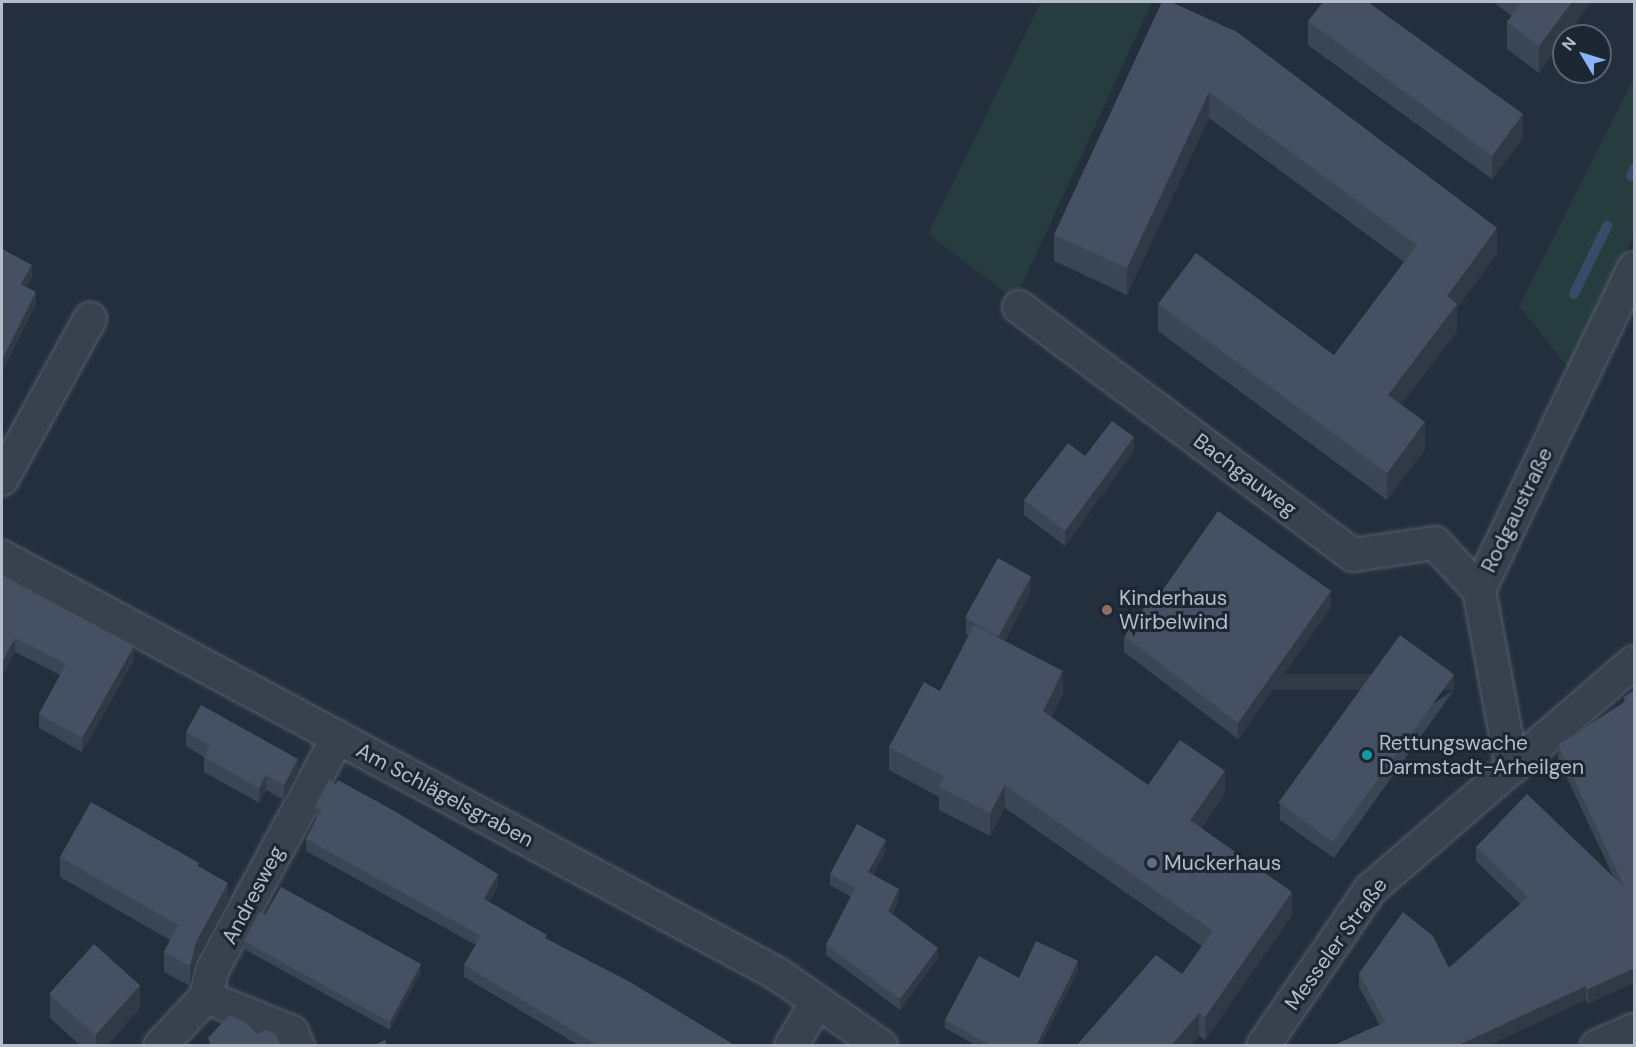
<!DOCTYPE html>
<html>
<head>
<meta charset="utf-8">
<style>
  body { margin:0 }
  #map { position:relative; width:1636px; height:1047px; overflow:hidden; background:#242f3e; font-family:"DM Sans",sans-serif }
  div>[style] { position:absolute }
  .green>* { inset:0; background:#263c3f }
  .stream>* { height:10px; margin:-5px; padding:0 5px; transform-origin:5px; border-radius:5px; background:#394c67 }
  .roads { filter:drop-shadow(0 0 2px #565f6c) drop-shadow(0 0 2px #565f6c) }
  .minor>* { height:32px; margin:-16px; padding:0 16px; transform-origin:16px; border-radius:16px; background:#38414e }
  .wall>* { inset:0; background:#3b4654 }
  .shaded-wall>* { inset:0; background:#303945; transform-origin:0 0 }
  .building>* { inset:0; background:#455162; transform-origin:0 0 }
  .dots>* { width:16px; height:16px; translate:-50% -50%; box-sizing:border-box; border:3px solid #1d2633; border-radius:50% }
  span { translate:-50% -50%; white-space:nowrap; text-align:center; line-height:1.15; -webkit-text-stroke:6px #1d2633; paint-order:stroke }
  .street-label { font-size:21px; color:#b4bcc9 }
  .poi-label { font-size:21px; color:#b4bcc9 }
  .left { translate:0 -50%; text-align:left }
  .frame { position:absolute; inset:0; border:3px solid #b4bcc9; pointer-events:none }
  .north { position:absolute; left:1552px; top:24px; width:60px; height:60px; box-sizing:border-box; background:#1d2633; border:2px solid #59626f; border-radius:50%; rotate:308deg; font-size:16px; font-weight:700; line-height:24px; text-align:center; color:#b4bcc9 }
  .north::after { content:''; display:block; margin:auto; width:21px; height:27px; background:#8ab4f8; clip-path:polygon(50% 0,100% 100%,50% 72%,0 100%) }
</style>
</head>
<body>
<div id="map">
  <div class="green">
    <i style="clip-path:polygon(1041px 2px,1152px 2px,1015px 300px,928px 234px)"></i>
    <i style="clip-path:polygon(1634px 78px,1634px 236px,1570px 370px,1519px 306px)"></i>
  </div>
  <div class="stream">
    <i style="left:1631px;top:176px;width:8px;rotate:-67deg"></i>
    <i style="left:1574px;top:294px;width:76px;rotate:-64.1deg"></i>
  </div>
  <div class="roads">
    <div class="minor">
      <i style="left:1019px;top:307px;width:416px;rotate:36.6deg"></i>
      <i style="left:1353px;top:555px;width:83px;rotate:-8.3deg"></i>
      <i style="left:1435px;top:543px;width:64px;rotate:46.9deg"></i>
      <i style="left:2px;top:479px;width:183px;rotate:-61.2deg"></i>
      <i style="left:2px;top:557px;width:879px;rotate:28.26deg"></i>
      <i style="left:776px;top:973px;width:128px;rotate:34.8deg"></i>
      <i style="left:1512px;top:768px;width:181px;rotate:-100.5deg"></i>
      <i style="left:1479px;top:590px;width:357px;rotate:-64.3deg"></i>
      <i style="left:206px;top:997px;width:93px;rotate:22.1deg"></i>
      <i style="left:292px;top:1032px;width:15px;rotate:67deg"></i>
      <i style="left:160px;top:1046px;width:67px;rotate:-46.8deg"></i>
      <i style="left:206px;top:997px;width:28px;rotate:-77deg"></i>
      <i style="left:212px;top:970px;width:265px;rotate:-61.6deg"></i>
      <i style="left:791px;top:1046px;width:51px;rotate:-59.4deg"></i>
      <i style="left:1263px;top:1046px;width:191px;rotate:-55.5deg"></i>
      <i style="left:1371px;top:889px;width:347px;rotate:-40.8deg"></i>
      <i style="left:1597px;top:1046px;width:40px;rotate:-23.4deg"></i>
    </div>
  </div>
  <div class="wall">
    <i style="clip-path:polygon(1162px 2px,1497px 254px,1457px 308px,1457px 331px,1401px 405px,1425px 449px,1387px 500px,1158px 331px,1158px 304px,1334px 355px,1404px 262px,1209px 118px,1127px 295px,1054px 261px,1054px 235px)"></i>
    <i style="clip-path:polygon(1493px 2px,1591px 2px,1566px 36px,1564px 36px,1564px 38px,1539px 73px,1507px 49px,1507px 22px,1512px 16px)"></i>
    <i style="clip-path:polygon(1308px 21px,1523px 138px,1492px 179px,1308px 45px)"></i>
    <i style="clip-path:polygon(1134px 451px,1065px 546px,1024px 515px,1024px 500px,1085px 456px)"></i>
    <i style="clip-path:polygon(2px 576px,134px 660px,82px 752px,39px 728px,39px 714px,60px 675px,15px 652px)"></i>
    <i style="clip-path:polygon(1031px 592px,1005px 641px,1063px 694px,1051px 717px,1148px 785px,1225px 794px,1201px 828px,1292px 915px,1205px 1040px,1199px 1036px,1182px 974px,1202px 946px,1005px 808px,990px 836px,939px 810px,939px 797px,889px 770px,889px 747px,940px 691px,969px 636px,966px 634px,966px 618px)"></i>
    <i style="clip-path:polygon(1153px 604px,1331px 607px,1238px 739px,1124px 652px,1124px 636px)"></i>
    <i style="clip-path:polygon(1454px 690px,1334px 858px,1280px 820px,1280px 804px)"></i>
    <i style="clip-path:polygon(1635px 690px,1635px 982px,1588px 1004px,1586px 1000px,1379px 1024px,1359px 987px,1359px 973px,1449px 968px,1520px 904px,1476px 861px,1476px 847px,1613px 876px,1558px 759px,1558px 745px,1624px 702px,1624px 697px)"></i>
    <i style="clip-path:polygon(186px 732px,298px 774px,284px 800px,266px 790px,259px 803px,204px 772px,204px 757px,186px 746px)"></i>
    <i style="clip-path:polygon(315px 806px,498px 886px,489px 902px,547px 939px,736px 1046px,580px 1046px,464px 977px,464px 965px,476px 945px,306px 851px,306px 839px,317px 819px,315px 818px)"></i>
    <i style="clip-path:polygon(886px 850px,873px 875px,899px 900px,892px 914px,938px 958px,900px 1010px,826px 955px,826px 945px,851px 897px,830px 885px,830px 874px)"></i>
    <i style="clip-path:polygon(60px 857px,199px 867px,228px 903px,196px 962px,190px 986px,164px 972px,164px 952px,170px 940px,60px 877px)"></i>
    <i style="clip-path:polygon(265px 915px,421px 972px,390px 1030px,244px 949px,244px 941px)"></i>
    <i style="clip-path:polygon(1078px 970px,1040px 1046px,977px 1046px,945px 1028px,945px 1020px)"></i>
    <i style="clip-path:polygon(50px 994px,140px 1008px,107px 1046px,81px 1046px,50px 1018px)"></i>
  </div>
  <div class="shaded-wall">
    <i style="clip-path:polygon(1572px 2px,1591px 2px,1566px 36px,1564px 36px,1564px 38px,1539px 73px,1539px 46px)"></i>
    <i style="clip-path:polygon(1209px 92px,1209px 118px,1127px 295px,1127px 268px)"></i>
    <i style="clip-path:polygon(1523px 114px,1523px 138px,1492px 179px,1492px 156px)"></i>
    <i style="clip-path:polygon(1497px 228px,1497px 254px,1457px 308px,1457px 331px,1388px 422px,1388px 395px,1447px 296px)"></i>
    <i style="clip-path:polygon(32px 265px,32px 278px,21px 297px,21px 284px)"></i>
    <i style="clip-path:polygon(36px 292px,36px 305px,2px 373px,2px 360px)"></i>
    <i style="clip-path:polygon(1425px 422px,1425px 449px,1387px 500px,1387px 473px)"></i>
    <i style="clip-path:polygon(1134px 437px,1134px 451px,1065px 546px,1065px 531px)"></i>
    <i style="clip-path:polygon(1031px 576px,1031px 592px,999px 652px,999px 636px)"></i>
    <i style="clip-path:polygon(1331px 591px,1331px 607px,1238px 739px,1238px 723px)"></i>
    <i style="clip-path:polygon(15px 638px,15px 652px,2px 677px,2px 663px)"></i>
    <i style="clip-path:polygon(134px 646px,134px 660px,82px 752px,82px 738px)"></i>
    <i style="clip-path:polygon(1063px 671px,1063px 694px,1043px 734px,1043px 711px)"></i>
    <i style="left:1454px;top:674px;width:16px;height:206px;rotate:90deg"></i>
    <i style="clip-path:polygon(298px 759px,298px 774px,284px 800px,284px 785px)"></i>
    <i style="clip-path:polygon(1225px 771px,1225px 794px,1190px 843px,1190px 820px)"></i>
    <i style="clip-path:polygon(266px 775px,266px 790px,259px 803px,259px 788px)"></i>
    <i style="clip-path:polygon(1005px 785px,1005px 808px,990px 836px,990px 813px)"></i>
    <i style="clip-path:polygon(886px 840px,886px 850px,868px 883px,868px 872px)"></i>
    <i style="clip-path:polygon(498px 874px,498px 886px,484px 911px,484px 899px)"></i>
    <i style="clip-path:polygon(228px 883px,228px 903px,196px 962px,190px 986px,190px 966px,196px 942px)"></i>
    <i style="clip-path:polygon(899px 889px,899px 900px,888px 921px,888px 911px)"></i>
    <i style="clip-path:polygon(1292px 892px,1292px 915px,1205px 1040px,1205px 1017px)"></i>
    <i style="clip-path:polygon(938px 948px,938px 958px,900px 1010px,900px 999px)"></i>
    <i style="clip-path:polygon(1078px 961px,1078px 970px,1040px 1046px,1036px 1046px)"></i>
    <i style="clip-path:polygon(421px 964px,421px 972px,390px 1030px,390px 1022px)"></i>
    <i style="clip-path:polygon(1635px 968px,1635px 982px,1588px 1004px,1588px 989px)"></i>
    <i style="clip-path:polygon(140px 985px,140px 1008px,107px 1046px,96px 1046px,96px 1035px)"></i>
    <i style="clip-path:polygon(1586px 986px,1586px 1000px,1488px 1046px,1457px 1046px)"></i>
    <i style="clip-path:polygon(1199px 1013px,1199px 1036px,1190px 1046px,1171px 1046px)"></i>
  </div>
  <div class="building">
    <i style="clip-path:polygon(1162px 2px,1171px 2px,1237px 32px,1497px 228px,1447px 296px,1457px 304px,1388px 395px,1425px 422px,1387px 473px,1158px 304px,1196px 253px,1334px 355px,1417px 245px,1209px 92px,1127px 268px,1054px 235px)"></i>
    <i style="clip-path:polygon(1323px 2px,1368px 2px,1523px 114px,1492px 156px,1308px 21px)"></i>
    <i style="clip-path:polygon(1522px 2px,1572px 2px,1539px 46px,1507px 22px)"></i>
    <i style="clip-path:polygon(2px 249px,32px 265px,21px 284px,36px 292px,2px 360px)"></i>
    <i style="clip-path:polygon(1112px 421px,1134px 437px,1065px 531px,1024px 500px,1068px 443px,1085px 456px)"></i>
    <i style="clip-path:polygon(1218px 511px,1331px 591px,1238px 723px,1124px 636px,1149px 601px,1153px 604px)"></i>
    <i style="left:998px;top:558px;width:38px;height:68px;rotate:29deg"></i>
    <i style="clip-path:polygon(2px 576px,22px 588px,134px 646px,82px 738px,39px 714px,66px 664px,15px 638px,2px 663px)"></i>
    <i style="clip-path:polygon(974px 625px,1063px 671px,1043px 711px,1148px 785px,1180px 740px,1225px 771px,1190px 820px,1292px 892px,1205px 1017px,1199px 1013px,1171px 1046px,1076px 1046px,1156px 955px,1182px 974px,1213px 931px,1005px 785px,990px 813px,939px 787px,945px 777px,889px 747px,924px 682px,940px 691px)"></i>
    <i style="left:1400px;top:635px;width:67px;height:207px;rotate:36deg"></i>
    <i style="clip-path:polygon(1635px 690px,1635px 968px,1588px 989px,1586px 986px,1457px 1046px,1332px 1046px,1385px 1022px,1359px 973px,1403px 912px,1433px 936px,1449px 968px,1528px 897px,1476px 847px,1527px 794px,1625px 888px,1558px 745px,1627px 701px,1624px 697px)"></i>
    <i style="clip-path:polygon(201px 705px,298px 759px,284px 785px,266px 775px,259px 788px,204px 757px,210px 745px,186px 732px)"></i>
    <i style="clip-path:polygon(329px 780px,336px 784px,338px 780px,396px 812px,498px 874px,484px 899px,547px 935px,545px 938px,630px 982px,736px 1046px,599px 1046px,464px 965px,481px 936px,306px 839px,321px 810px,315px 806px)"></i>
    <i style="clip-path:polygon(91px 802px,199px 863px,198px 866px,228px 883px,196px 942px,190px 966px,164px 952px,178px 925px,60px 857px)"></i>
    <i style="clip-path:polygon(857px 824px,886px 840px,868px 872px,899px 889px,888px 911px,938px 948px,900px 999px,826px 945px,855px 888px,830px 874px)"></i>
    <i style="clip-path:polygon(281px 887px,421px 964px,390px 1022px,244px 941px,259px 912px,265px 915px)"></i>
    <i style="clip-path:polygon(1036px 941px,1078px 961px,1036px 1046px,992px 1046px,945px 1020px,979px 956px,1019px 978px)"></i>
    <i style="left:94px;top:944px;width:62px;height:67px;rotate:42deg"></i>
    <i style="clip-path:polygon(229px 1015px,244px 1021px,257px 1034px,266px 1030px,276px 1034px,281px 1046px,211px 1046px,208px 1038px)"></i>
    <i style="clip-path:polygon(385px 1040px,387px 1046px,372px 1046px)"></i>
  </div>
  <div class="dots">
    <i style="left:1107px;top:610px;background:#8d6e63"></i>
    <i style="left:1367px;top:755px;background:#0f9aa8"></i>
    <i style="left:1152px;top:863px;background:#5c6f8a"></i>
  </div>
  <div class="street-label">
    <span style="left:1245px;top:475px;rotate:37deg">Bachgauweg</span>
    <span style="left:1517px;top:510px;rotate:-64deg">Rodgaustraße</span>
    <span style="left:445px;top:795px;rotate:28deg">Am Schlägelsgraben</span>
    <span style="left:253px;top:895px;rotate:-62deg">Andresweg</span>
    <span style="left:1336px;top:944px;rotate:-54deg">Messeler Straße</span>
  </div>
  <div class="poi-label">
    <span class="left" style="left:1119px;top:610px">Kinderhaus<br>Wirbelwind</span>
    <span class="left" style="left:1379px;top:755px">Rettungswache<br>Darmstadt-Arheilgen</span>
    <span class="left" style="left:1164px;top:863px">Muckerhaus</span>
  </div>
  <div class="frame"></div>
  <div class="north">N</div>
</div>
</body>
</html>
